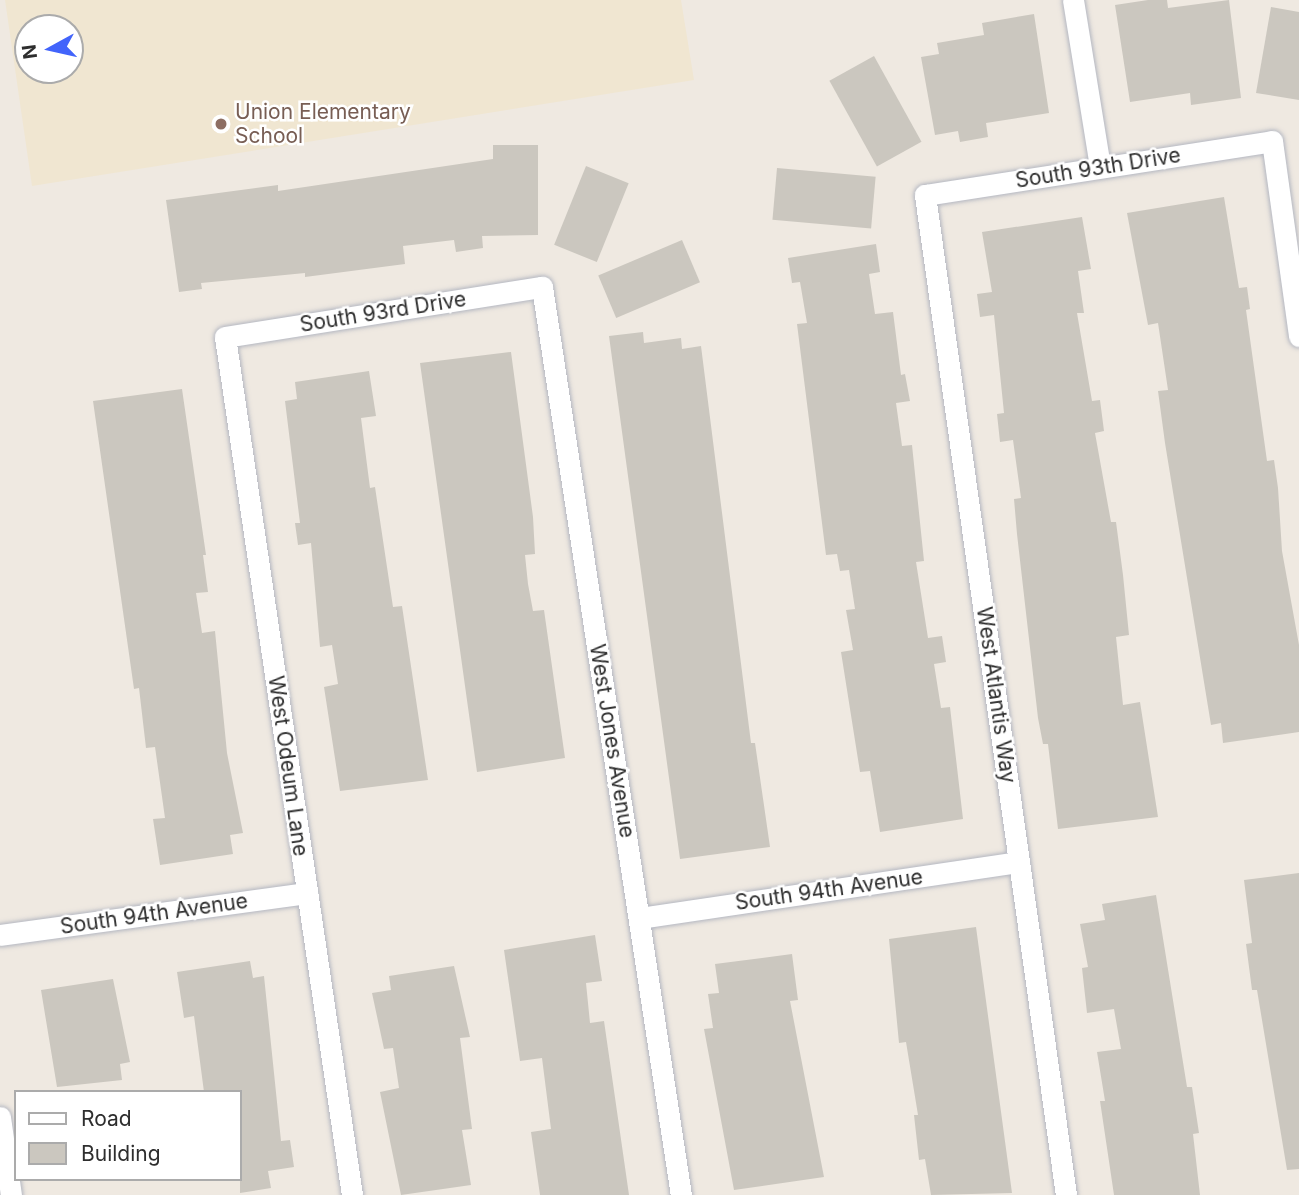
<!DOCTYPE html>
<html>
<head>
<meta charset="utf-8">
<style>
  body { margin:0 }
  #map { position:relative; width:1299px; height:1195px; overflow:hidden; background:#efe9e1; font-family:Inter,sans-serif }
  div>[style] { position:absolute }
  .education>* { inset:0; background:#f0e6d1 }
  .building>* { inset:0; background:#cbc7bf; transform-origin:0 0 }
  .roads { filter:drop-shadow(0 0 2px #b4b7c1) drop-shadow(0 0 2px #b4b7c1) }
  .street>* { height:21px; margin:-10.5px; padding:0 10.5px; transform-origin:10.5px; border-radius:10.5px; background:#fff }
  .dots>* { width:19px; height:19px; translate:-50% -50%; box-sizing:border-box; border:4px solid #fff; border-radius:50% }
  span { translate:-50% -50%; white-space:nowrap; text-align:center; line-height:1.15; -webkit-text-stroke:5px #fff; paint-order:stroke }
  .education-label { font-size:21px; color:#785e54 }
  .left { translate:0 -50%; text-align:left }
  .street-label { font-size:21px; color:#2e2e2e }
  .legend { position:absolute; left:14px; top:1090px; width:228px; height:91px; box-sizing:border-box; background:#fff; border:2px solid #ababab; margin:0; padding:9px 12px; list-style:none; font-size:21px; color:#2e2e2e }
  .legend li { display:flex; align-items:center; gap:14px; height:35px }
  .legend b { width:35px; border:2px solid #ababab }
  .north { position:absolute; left:14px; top:14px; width:70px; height:70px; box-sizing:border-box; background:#fff; border:2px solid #ababab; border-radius:50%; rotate:262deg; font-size:19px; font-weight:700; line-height:28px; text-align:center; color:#2e2e2e }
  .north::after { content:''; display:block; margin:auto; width:24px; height:32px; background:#4264fb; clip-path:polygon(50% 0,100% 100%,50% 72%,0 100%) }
</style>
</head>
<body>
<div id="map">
  <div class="education">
    <i style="clip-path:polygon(evenodd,5px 0,681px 0,694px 80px,32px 186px,5px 0,28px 28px,70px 28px,70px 70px,28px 70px,28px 28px)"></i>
  </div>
  <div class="building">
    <i style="clip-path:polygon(1148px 0,1167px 0,1168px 8px,1229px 0,1241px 98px,1191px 105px,1190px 93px,1130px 102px,1115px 5px)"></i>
    <i style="clip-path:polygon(1271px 7px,1299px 12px,1299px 100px,1256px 93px)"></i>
    <i style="clip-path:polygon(1034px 14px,1049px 113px,986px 123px,988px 137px,960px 142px,958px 131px,935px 135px,921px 57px,939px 54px,937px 43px,984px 35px,982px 23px)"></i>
    <i style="left:874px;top:56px;width:98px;height:51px;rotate:61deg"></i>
    <i style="clip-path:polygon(493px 145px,538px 145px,538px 235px,482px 236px,483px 248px,456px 252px,454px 240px,403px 246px,405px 264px,305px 277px,305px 273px,201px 283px,202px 289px,179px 292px,166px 200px,278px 185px,278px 191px,493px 159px)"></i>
    <i style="left:586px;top:166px;width:46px;height:85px;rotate:22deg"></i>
    <i style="left:777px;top:168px;width:99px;height:52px;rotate:5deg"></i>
    <i style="clip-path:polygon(1224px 197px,1239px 288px,1247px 287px,1250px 309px,1246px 310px,1267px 461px,1274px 460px,1278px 488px,1282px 551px,1299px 645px,1299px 732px,1223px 743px,1221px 723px,1211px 725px,1165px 443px,1158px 391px,1168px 390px,1158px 323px,1148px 325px,1127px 213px)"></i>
    <i style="clip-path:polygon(1082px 217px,1091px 269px,1078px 271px,1084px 313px,1077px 313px,1092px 401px,1100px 400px,1104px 431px,1095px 433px,1111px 522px,1116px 522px,1123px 575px,1129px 635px,1116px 637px,1123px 705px,1140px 702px,1158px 817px,1058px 829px,1048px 744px,1043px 744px,1038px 718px,1017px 534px,1014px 499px,1021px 498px,1013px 440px,1000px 442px,997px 414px,1004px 413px,994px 315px,980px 317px,977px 294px,992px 292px,982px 232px)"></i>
    <i style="left:682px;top:240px;width:46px;height:91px;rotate:67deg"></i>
    <i style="clip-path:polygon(876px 244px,880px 272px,869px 274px,875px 314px,893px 312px,901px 375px,905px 374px,910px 401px,896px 403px,902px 446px,912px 445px,924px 561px,916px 562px,928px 638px,942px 636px,946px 662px,934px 664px,941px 708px,950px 707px,963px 819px,880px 832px,870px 771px,860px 772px,841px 652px,853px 650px,846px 610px,855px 609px,849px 570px,840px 571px,837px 554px,826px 555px,797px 324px,807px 323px,800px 282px,792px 283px,788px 258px)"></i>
    <i style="clip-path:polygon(643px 332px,644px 343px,681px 338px,682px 349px,701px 346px,751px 743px,755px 743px,770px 847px,680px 859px,609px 336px)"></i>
    <i style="clip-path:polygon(511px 352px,533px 517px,535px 554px,525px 555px,528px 584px,533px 611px,544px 610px,565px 758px,477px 772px,420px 363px)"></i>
    <i style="clip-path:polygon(369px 371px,376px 416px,361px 418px,370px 488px,375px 487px,393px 607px,402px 606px,428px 780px,340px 791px,324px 687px,338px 684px,332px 645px,320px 647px,311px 543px,298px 545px,295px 523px,300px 523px,285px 401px,297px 399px,295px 382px)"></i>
    <i style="clip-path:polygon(182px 389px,206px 555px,203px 555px,208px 592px,196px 593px,202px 633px,215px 631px,227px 753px,243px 833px,230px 835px,233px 854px,160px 865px,153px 819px,165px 818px,155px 747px,146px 748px,139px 688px,134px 689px,93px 401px)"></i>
    <i style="clip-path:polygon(1299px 873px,1299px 1169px,1287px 1170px,1257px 990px,1252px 990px,1246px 944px,1252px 943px,1244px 880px)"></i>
    <i style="clip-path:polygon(1156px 895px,1187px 1087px,1192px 1087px,1199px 1133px,1193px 1134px,1200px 1195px,1114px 1195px,1100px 1101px,1105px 1101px,1097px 1052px,1121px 1049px,1114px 1009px,1087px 1013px,1082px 968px,1088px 967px,1080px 924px,1105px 920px,1102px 904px)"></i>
    <i style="clip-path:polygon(976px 927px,1012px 1193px,931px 1195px,925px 1159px,919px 1160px,914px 1115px,918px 1115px,906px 1042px,899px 1043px,889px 939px)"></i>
    <i style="clip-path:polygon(595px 935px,602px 981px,586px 983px,590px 1023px,604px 1021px,629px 1195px,540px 1195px,531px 1132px,551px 1129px,542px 1058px,520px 1061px,504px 950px)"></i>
    <i style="clip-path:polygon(792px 954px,798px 1000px,790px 1001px,824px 1177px,734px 1190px,704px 1029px,713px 1028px,708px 994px,719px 993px,715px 964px)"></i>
    <i style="clip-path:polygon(250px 961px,253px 978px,264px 976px,281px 1141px,290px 1140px,294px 1167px,268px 1171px,271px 1188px,240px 1193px,240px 1092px,204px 1092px,194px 1016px,184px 1018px,177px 972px)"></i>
    <i style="clip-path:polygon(454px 966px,470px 1037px,460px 1038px,472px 1129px,462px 1130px,471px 1185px,401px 1195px,380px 1092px,399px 1088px,393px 1048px,384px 1049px,372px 993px,391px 990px,389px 976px)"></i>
    <i style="clip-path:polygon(113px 979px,130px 1062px,120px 1064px,122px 1080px,57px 1087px,41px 990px)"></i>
  </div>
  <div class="roads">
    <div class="street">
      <i style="left:1073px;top:0;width:169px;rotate:80.8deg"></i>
      <i style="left:639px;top:918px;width:384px;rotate:-8.4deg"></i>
      <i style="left:0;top:935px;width:310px;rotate:-7.8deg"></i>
      <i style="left:0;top:1117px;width:79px;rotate:82deg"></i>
      <i style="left:352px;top:1195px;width:867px;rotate:-98.42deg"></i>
      <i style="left:225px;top:337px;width:321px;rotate:-9deg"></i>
      <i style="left:542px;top:287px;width:919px;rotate:81.3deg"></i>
      <i style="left:1066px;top:1195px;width:1010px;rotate:-98.03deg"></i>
      <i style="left:925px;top:195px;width:351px;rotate:-8.8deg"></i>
      <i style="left:1272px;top:141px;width:197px;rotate:82.1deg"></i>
    </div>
  </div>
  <div class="dots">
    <i style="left:221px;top:124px;background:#8d6e63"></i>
  </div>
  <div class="education-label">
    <span class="left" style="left:235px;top:124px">Union Elementary<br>School</span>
  </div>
  <div class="street-label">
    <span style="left:1098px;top:168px;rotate:-9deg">South 93th Drive</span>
    <span style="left:383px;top:312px;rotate:-9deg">South 93rd Drive</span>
    <span style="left:996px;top:695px;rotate:82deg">West Atlantis Way</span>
    <span style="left:612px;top:741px;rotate:81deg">West Jones Avenue</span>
    <span style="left:288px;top:766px;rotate:82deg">West Odeum Lane</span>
    <span style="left:829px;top:890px;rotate:-8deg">South 94th Avenue</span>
    <span style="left:154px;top:914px;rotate:-8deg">South 94th Avenue</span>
  </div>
  <ul class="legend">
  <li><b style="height:9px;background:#fff"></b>Road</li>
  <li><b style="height:19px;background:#cbc7bf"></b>Building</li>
  </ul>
  <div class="north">N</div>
</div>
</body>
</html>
